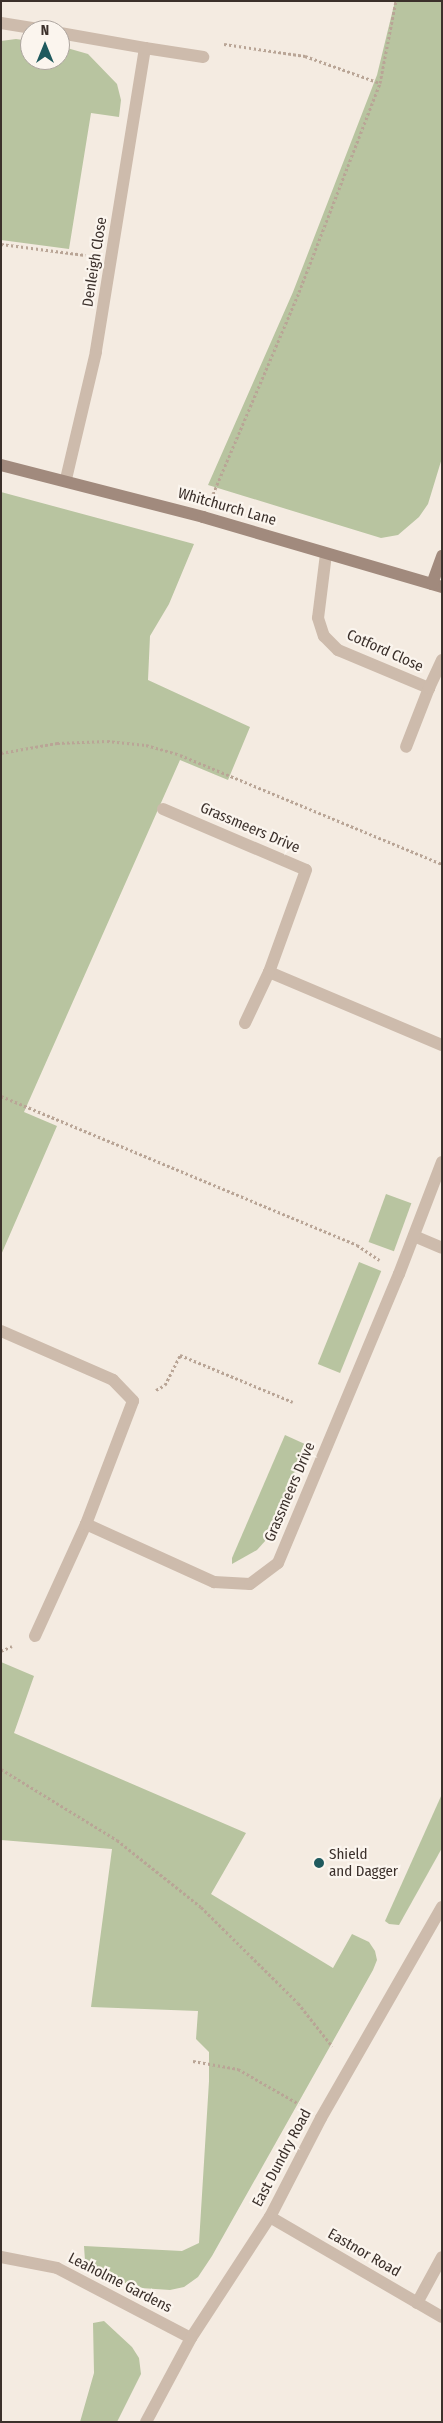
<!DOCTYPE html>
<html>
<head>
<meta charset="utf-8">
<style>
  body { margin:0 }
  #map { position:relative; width:443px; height:2423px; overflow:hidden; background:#f4ebe1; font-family:"Fira Sans Condensed",sans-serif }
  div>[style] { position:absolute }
  .green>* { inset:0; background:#b8c4a0; transform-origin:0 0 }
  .path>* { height:3px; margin-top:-1.5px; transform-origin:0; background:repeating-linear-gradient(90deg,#b9a596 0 2.5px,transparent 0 5px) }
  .lane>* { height:12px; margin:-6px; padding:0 6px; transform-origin:6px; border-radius:6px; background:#cdbbac }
  .street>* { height:12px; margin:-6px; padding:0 6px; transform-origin:6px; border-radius:6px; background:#cdbbac }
  .secondary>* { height:12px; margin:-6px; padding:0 6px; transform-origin:6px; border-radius:6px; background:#a18a7d }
  .dots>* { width:14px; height:14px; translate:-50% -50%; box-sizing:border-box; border:2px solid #fbf5ee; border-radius:50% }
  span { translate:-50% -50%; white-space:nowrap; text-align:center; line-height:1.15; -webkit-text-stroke:4.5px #fbf5ee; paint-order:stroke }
  .street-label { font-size:15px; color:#3b302b }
  .poi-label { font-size:15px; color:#3b302b }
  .left { translate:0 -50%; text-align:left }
  .frame { position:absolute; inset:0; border:2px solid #3b302b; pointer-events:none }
  .north { position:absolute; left:20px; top:20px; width:50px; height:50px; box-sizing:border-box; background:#fbf5ee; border:1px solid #aea6a0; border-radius:50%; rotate:0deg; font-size:14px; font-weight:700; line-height:20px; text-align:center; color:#3b302b }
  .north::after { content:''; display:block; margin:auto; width:18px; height:22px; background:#1f5a5e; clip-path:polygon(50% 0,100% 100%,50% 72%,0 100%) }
</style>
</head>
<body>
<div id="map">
  <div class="green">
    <i style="clip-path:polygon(395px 1px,442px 1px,442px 458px,428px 504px,419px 517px,398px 535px,381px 538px,208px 485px,293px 292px,377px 75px)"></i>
    <i style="clip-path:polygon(16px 39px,30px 41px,30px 60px,60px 60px,60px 46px,88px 54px,117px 84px,121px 100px,119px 117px,91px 113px,69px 249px,1px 240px,1px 41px)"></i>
    <i style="clip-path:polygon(1px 492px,194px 544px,169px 604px,150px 636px,148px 680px,250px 727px,228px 780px,180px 760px,24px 1112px,57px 1126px,1px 1255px)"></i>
    <i style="left:386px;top:1194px;width:27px;height:51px;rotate:20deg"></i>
    <i style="left:359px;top:1262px;width:24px;height:110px;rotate:22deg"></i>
    <i style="clip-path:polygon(285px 1435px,307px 1445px,266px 1540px,257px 1550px,232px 1564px,232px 1558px)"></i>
    <i style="clip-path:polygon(1px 1662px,34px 1676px,14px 1733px,246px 1833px,211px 1894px,333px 1968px,352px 1934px,369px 1942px,375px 1951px,377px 1960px,373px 1970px,212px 2256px,198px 2277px,184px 2287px,170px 2290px,141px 2288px,116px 2280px,85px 2261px,84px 2246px,182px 2251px,199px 2243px,209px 2081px,209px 2052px,196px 2039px,198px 2011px,91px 2007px,112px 1849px,1px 1840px)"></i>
    <i style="clip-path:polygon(442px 1794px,442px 1848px,399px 1925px,389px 1924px,385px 1921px)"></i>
    <i style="clip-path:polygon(104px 2321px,132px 2347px,139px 2358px,141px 2374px,117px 2422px,80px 2422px,94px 2373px,93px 2323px)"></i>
  </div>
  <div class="path">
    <i style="left:224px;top:44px;width:82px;rotate:8.4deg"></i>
    <i style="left:305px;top:56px;width:80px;rotate:19.8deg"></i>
    <i style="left:1px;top:244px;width:85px;rotate:7.5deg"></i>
    <i style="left:213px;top:494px;width:220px;rotate:-66.9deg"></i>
    <i style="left:299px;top:292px;width:224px;rotate:-68.8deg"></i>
    <i style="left:380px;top:83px;width:84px;rotate:-79deg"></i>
    <i style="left:1px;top:753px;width:57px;rotate:-10.1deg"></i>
    <i style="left:57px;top:743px;width:50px;rotate:-2.3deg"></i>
    <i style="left:107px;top:741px;width:39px;rotate:6deg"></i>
    <i style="left:146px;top:745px;width:35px;rotate:16deg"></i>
    <i style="left:180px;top:755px;width:284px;rotate:22.6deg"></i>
    <i style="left:1px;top:1096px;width:386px;rotate:22.7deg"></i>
    <i style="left:357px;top:1245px;width:27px;rotate:34deg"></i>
    <i style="left:156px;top:1390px;width:10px;rotate:-29deg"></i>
    <i style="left:165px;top:1385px;width:34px;rotate:-63deg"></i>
    <i style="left:180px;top:1355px;width:122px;rotate:22.6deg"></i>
    <i style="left:1px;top:1651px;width:12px;rotate:-24deg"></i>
    <i style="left:1px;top:1769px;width:136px;rotate:31.5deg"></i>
    <i style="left:117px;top:1840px;width:107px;rotate:38.6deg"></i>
    <i style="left:201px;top:1907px;width:136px;rotate:44.7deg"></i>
    <i style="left:298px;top:2003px;width:55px;rotate:51.7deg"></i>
    <i style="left:193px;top:2061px;width:46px;rotate:10.1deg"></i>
    <i style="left:238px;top:2069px;width:70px;rotate:29.8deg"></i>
  </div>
  <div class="lane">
    <i style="left:417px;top:2303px;width:52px;rotate:-61.5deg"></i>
  </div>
  <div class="street">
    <i style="left:1px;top:23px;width:44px;rotate:9.2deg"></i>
    <i style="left:60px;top:33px;width:86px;rotate:10deg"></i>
    <i style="left:145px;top:48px;width:308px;rotate:99.2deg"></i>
    <i style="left:96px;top:352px;width:130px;rotate:103.3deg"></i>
    <i style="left:145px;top:48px;width:59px;rotate:8.8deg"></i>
    <i style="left:326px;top:554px;width:64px;rotate:97.1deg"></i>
    <i style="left:318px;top:618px;width:19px;rotate:72deg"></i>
    <i style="left:324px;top:636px;width:20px;rotate:45deg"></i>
    <i style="left:338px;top:650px;width:99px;rotate:22.7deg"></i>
    <i style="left:429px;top:688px;width:63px;rotate:111.3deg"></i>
    <i style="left:429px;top:688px;width:31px;rotate:-65deg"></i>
    <i style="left:163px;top:809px;width:155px;rotate:23.1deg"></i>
    <i style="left:306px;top:870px;width:109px;rotate:109.9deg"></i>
    <i style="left:269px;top:972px;width:188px;rotate:22.9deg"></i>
    <i style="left:245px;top:1023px;width:56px;rotate:-64.8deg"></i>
    <i style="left:414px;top:1236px;width:30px;rotate:23deg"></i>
    <i style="left:1px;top:1331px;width:122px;rotate:23.6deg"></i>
    <i style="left:113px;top:1380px;width:29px;rotate:46deg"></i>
    <i style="left:133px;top:1401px;width:132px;rotate:110.9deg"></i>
    <i style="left:86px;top:1524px;width:123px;rotate:114.5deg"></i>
    <i style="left:86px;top:1524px;width:141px;rotate:24.4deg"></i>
    <i style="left:214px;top:1582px;width:36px;rotate:3deg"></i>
    <i style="left:250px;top:1584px;width:35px;rotate:-37deg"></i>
    <i style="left:278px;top:1563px;width:313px;rotate:-67.3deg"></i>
    <i style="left:399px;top:1274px;width:120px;rotate:-69deg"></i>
    <i style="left:270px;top:2217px;width:199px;rotate:30.2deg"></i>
    <i style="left:1px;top:2257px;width:57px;rotate:11.1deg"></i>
    <i style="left:57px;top:2268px;width:151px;rotate:27.6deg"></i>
    <i style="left:146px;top:2422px;width:95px;rotate:-61.8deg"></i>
    <i style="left:191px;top:2338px;width:145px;rotate:-56.9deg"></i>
    <i style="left:270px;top:2217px;width:111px;rotate:-62.7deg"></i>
    <i style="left:321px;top:2118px;width:243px;rotate:-60.2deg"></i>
  </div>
  <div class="secondary">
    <i style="left:1px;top:465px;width:209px;rotate:14.4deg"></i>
    <i style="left:203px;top:517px;width:249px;rotate:16.3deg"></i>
    <i style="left:432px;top:584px;width:30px;rotate:-70deg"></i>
  </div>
  <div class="dots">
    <i style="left:319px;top:1863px;background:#1f5a5e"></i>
  </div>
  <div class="street-label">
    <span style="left:95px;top:262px;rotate:-81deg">Denleigh Close</span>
    <span style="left:227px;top:507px;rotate:16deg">Whitchurch Lane</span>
    <span style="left:385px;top:651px;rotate:24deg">Cotford Close</span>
    <span style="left:250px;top:828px;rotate:23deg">Grassmeers Drive</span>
    <span style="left:290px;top:1492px;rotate:-67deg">Grassmeers Drive</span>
    <span style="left:282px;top:2158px;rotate:-62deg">East Dundry Road</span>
    <span style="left:364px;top:2253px;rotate:30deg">Eastnor Road</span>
    <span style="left:120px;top:2283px;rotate:27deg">Leaholme Gardens</span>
  </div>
  <div class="poi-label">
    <span class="left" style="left:329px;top:1863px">Shield<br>and Dagger</span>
  </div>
  <div class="frame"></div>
  <div class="north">N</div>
</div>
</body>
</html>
